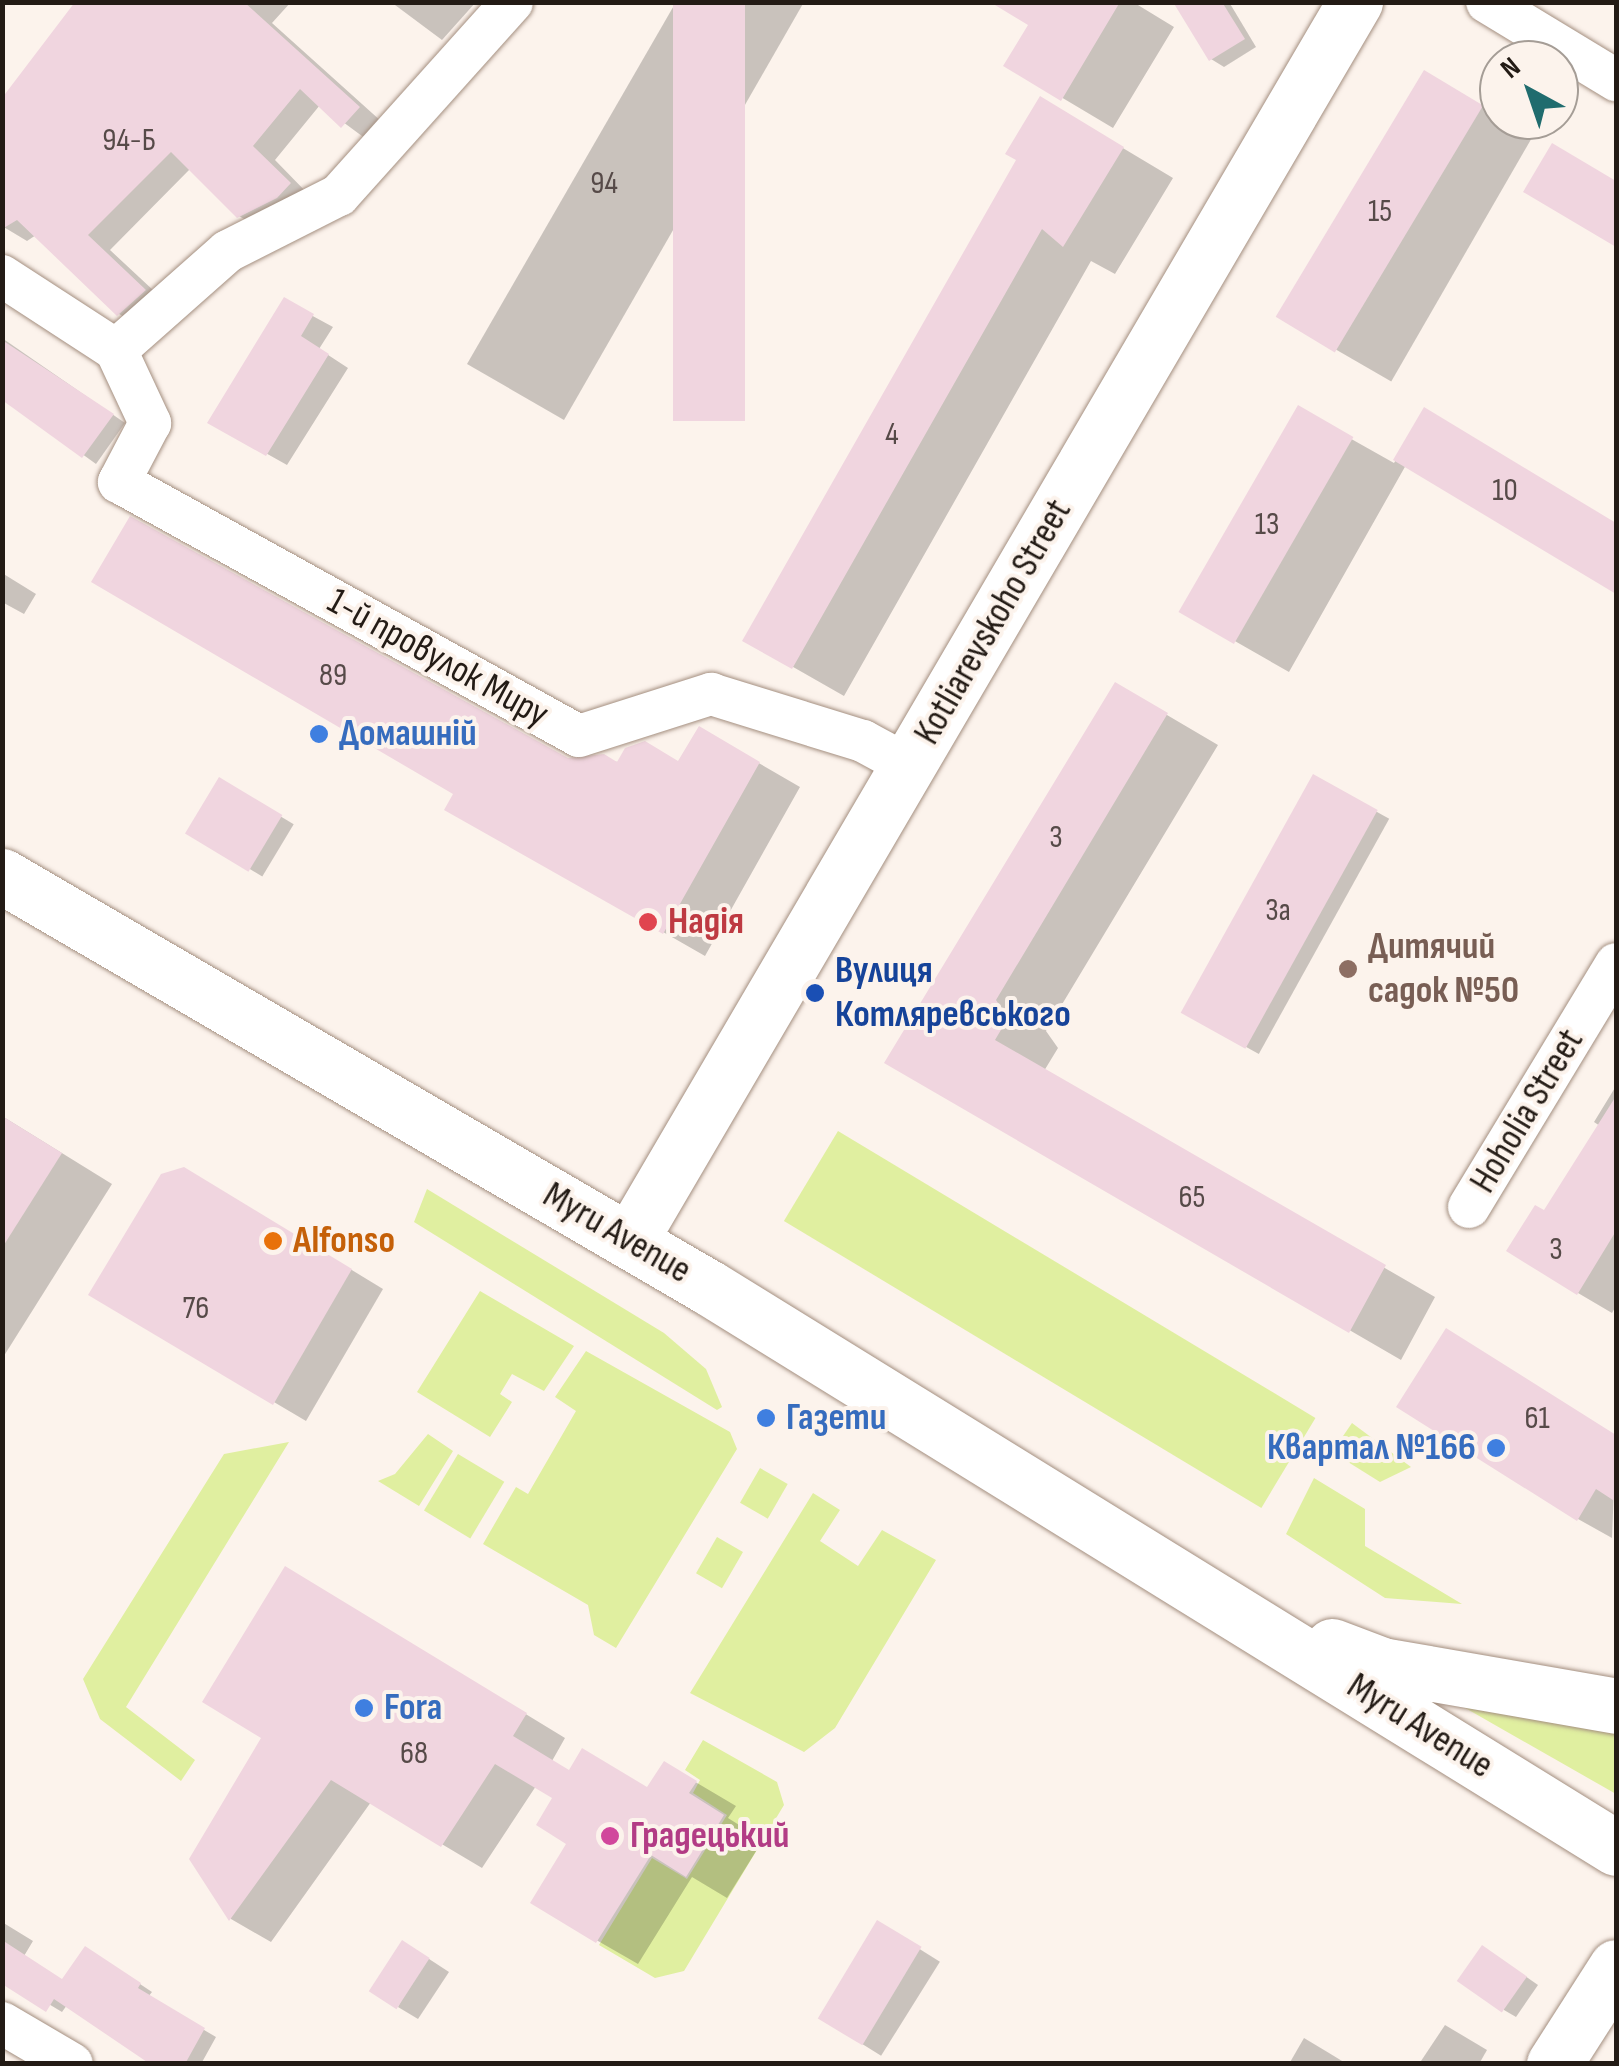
<!DOCTYPE html>
<html>
<head>
<meta charset="utf-8">
<style>
  body { margin:0 }
  #map { position:relative; width:1619px; height:2066px; overflow:hidden; background:#fcf3ec; font-family:"Sofia Sans Condensed",sans-serif }
  div>[style] { position:absolute }
  .green>* { inset:0; background:#e0efa0; transform-origin:0 0 }
  .shadow>* { inset:0; background:#0003; transform-origin:0 0 }
  .building>* { inset:0; background:#f0d5df; transform-origin:0 0 }
  .roads { filter:drop-shadow(0 0 2px #a48f80) drop-shadow(0 0 2px #a48f80) }
  .street>* { height:42px; margin:-21px; padding:0 21px; transform-origin:21px; border-radius:21px; background:#fff }
  .secondary>* { height:55px; margin:-27.5px; padding:0 27.5px; transform-origin:27.5px; border-radius:27.5px; background:#fff }
  .primary>* { height:55px; margin:-27.5px; padding:0 27.5px; transform-origin:27.5px; border-radius:27.5px; background:#fff }
  .dots>* { width:28px; height:28px; translate:-50% -50%; box-sizing:border-box; border:5px solid #fcf3ec; border-radius:50% }
  span { translate:-50% -50%; white-space:nowrap; text-align:center; line-height:1.15; -webkit-text-stroke:8px #fcf3ec; paint-order:stroke }
  .number-label { font-size:32px; color:#564a48 }
  .number-label span { -webkit-text-stroke-width:0 }
  .street-label { font-size:38px; color:#231b15 }
  .shop-label { font-size:38px; color:#366cbe; font-weight:700 }
  .left { translate:0 -50%; text-align:left }
  .right { translate:-100% -50%; text-align:right }
  .health-label { font-size:38px; color:#be3a42; font-weight:700 }
  .education-label { font-size:38px; color:#785e54; font-weight:700 }
  .transit-label { font-size:38px; color:#164399; font-weight:700 }
  .food-label { font-size:38px; color:#c56008; font-weight:700 }
  .hotel-label { font-size:38px; color:#b23c85; font-weight:700 }
  .frame { position:absolute; inset:0; border:5px solid #231b15; pointer-events:none }
  .north { position:absolute; left:1479px; top:40px; width:100px; height:100px; box-sizing:border-box; background:#fcf3ec; border:2px solid #a59d96; border-radius:50%; rotate:320deg; font-size:28px; font-weight:700; line-height:40px; text-align:center; color:#231b15 }
  .north::after { content:''; display:block; margin:auto; width:35px; height:45px; background:#206c6e; clip-path:polygon(50% 0,100% 100%,50% 72%,0 100%) }
</style>
</head>
<body>
<div id="map">
  <div class="green">
    <i style="left:838px;top:1131px;width:557px;height:105px;rotate:31deg"></i>
    <i style="clip-path:polygon(427px 1189px,664px 1333px,706px 1369px,722px 1407px,717px 1410px,414px 1222px)"></i>
    <i style="clip-path:polygon(480px 1291px,574px 1346px,544px 1391px,512px 1374px,500px 1394px,512px 1402px,490px 1437px,417px 1392px)"></i>
    <i style="clip-path:polygon(586px 1351px,730px 1432px,737px 1449px,616px 1648px,594px 1635px,588px 1605px,483px 1544px,516px 1487px,528px 1494px,576px 1411px,555px 1397px)"></i>
    <i style="clip-path:polygon(1352px 1423px,1411px 1467px,1380px 1482px,1332px 1452px)"></i>
    <i style="clip-path:polygon(428px 1434px,453px 1451px,419px 1506px,378px 1481px,395px 1474px)"></i>
    <i style="clip-path:polygon(289px 1442px,126px 1707px,195px 1760px,181px 1781px,100px 1719px,83px 1679px,224px 1454px)"></i>
    <i style="left:458px;top:1454px;width:54px;height:66px;rotate:31deg"></i>
    <i style="left:760px;top:1468px;width:32px;height:40px;rotate:30deg"></i>
    <i style="clip-path:polygon(1314px 1478px,1365px 1509px,1365px 1546px,1462px 1604px,1385px 1598px,1286px 1534px)"></i>
    <i style="clip-path:polygon(813px 1493px,840px 1510px,820px 1541px,858px 1566px,882px 1530px,936px 1560px,835px 1728px,804px 1752px,690px 1693px)"></i>
    <i style="left:717px;top:1537px;width:30px;height:42px;rotate:30deg"></i>
    <i style="clip-path:polygon(1453px 1701px,1616px 1730px,1616px 1794px)"></i>
    <i style="clip-path:polygon(703px 1740px,777px 1782px,784px 1805px,684px 1971px,655px 1978px,599px 1945px,652px 1858px,687px 1879px,727px 1815px,693px 1793px,700px 1780px,685px 1770px)"></i>
  </div>
  <div class="shadow">
    <i style="clip-path:polygon(79px 2px,291px 2px,272px 23px,382px 122px,366px 139px,320px 105px,275px 160px,312px 198px,262px 230px,239px 216px,191px 168px,110px 250px,168px 304px,142px 327px,119px 314px,36px 235px,27px 241px,2px 226px)"></i>
    <i style="clip-path:polygon(391px 2px,476px 2px,442px 40px)"></i>
    <i style="clip-path:polygon(676px 2px,804px 2px,564px 420px,467px 364px)"></i>
    <i style="clip-path:polygon(1016px 2px,1133px 2px,1174px 27px,1113px 128px,1007px 65px,1031px 25px)"></i>
    <i style="clip-path:polygon(1176px 2px,1229px 2px,1256px 47px,1224px 67px,1211px 59px)"></i>
    <i style="left:1425px;top:73px;width:125px;height:284px;rotate:30deg"></i>
    <i style="clip-path:polygon(1091px 129px,1173px 178px,1115px 274px,1091px 261px,844px 696px,746px 640px)"></i>
    <i style="clip-path:polygon(285px 301px,333px 327px,319px 349px,348px 368px,287px 465px,210px 422px)"></i>
    <i style="clip-path:polygon(2px 338px,125px 423px,96px 464px,2px 396px)"></i>
    <i style="clip-path:polygon(1298px 409px,1394px 463px,1425px 411px,1616px 525px,1616px 592px,1406px 465px,1289px 672px,1184px 612px)"></i>
    <i style="clip-path:polygon(2px 573px,36px 594px,24px 614px,2px 602px)"></i>
    <i style="clip-path:polygon(1116px 685px,1218px 745px,1046px 1031px,1058px 1048px,1044px 1071px,1435px 1297px,1401px 1360px,888px 1062px)"></i>
    <i style="clip-path:polygon(700px 729px,800px 787px,705px 956px,448px 809px,566px 760px,680px 764px)"></i>
    <i style="left:1314px;top:777px;width:86px;height:269px;rotate:29deg"></i>
    <i style="left:220px;top:780px;width:86px;height:61px;rotate:31deg"></i>
    <i style="clip-path:polygon(1616px 1086px,1616px 1306px,1612px 1313px,1578px 1293px,1545px 1213px,1600px 1126px,1594px 1122px)"></i>
    <i style="clip-path:polygon(2px 1116px,112px 1184px,2px 1359px)"></i>
    <i style="clip-path:polygon(227px 1194px,383px 1289px,306px 1421px,92px 1294px)"></i>
    <i style="clip-path:polygon(1480px 1351px,1616px 1436px,1612px 1538px,1578px 1519px)"></i>
    <i style="clip-path:polygon(326px 1592px,565px 1738px,552px 1761px,570px 1772px,649px 1790px,665px 1764px,736px 1806px,728px 1818px,763px 1840px,727px 1898px,692px 1877px,638px 1964px,598px 1941px,534px 1902px,570px 1843px,555px 1798px,536px 1786px,482px 1868px,371px 1802px,271px 1942px,231px 1919px,192px 1859px,265px 1738px)"></i>
    <i style="clip-path:polygon(2px 1922px,33px 1941px,24px 1956px,64px 1982px,98px 1956px,152px 1992px,148px 1997px,216px 2037px,201px 2064px,157px 2064px,67px 2005px,62px 2012px,2px 1976px)"></i>
    <i style="left:878px;top:1923px;width:73px;height:111px;rotate:32deg"></i>
    <i style="clip-path:polygon(423px 1955px,449px 1972px,418px 2019px,398px 2007px)"></i>
    <i style="clip-path:polygon(1496px 1956px,1538px 1985px,1516px 2017px,1504px 2010px)"></i>
    <i style="clip-path:polygon(1445px 2025px,1487px 2050px,1479px 2064px,1419px 2064px)"></i>
    <i style="clip-path:polygon(1304px 2038px,1329px 2053px,1347px 2064px,1289px 2064px)"></i>
  </div>
  <div class="building">
    <i style="clip-path:polygon(75px 2px,244px 2px,360px 107px,341px 128px,300px 89px,253px 146px,291px 183px,277px 198px,237px 218px,171px 152px,88px 235px,146px 290px,117px 316px,17px 220px,2px 229px,2px 98px)"></i>
    <i style="left:673px;top:2px;width:72px;height:419px"></i>
    <i style="clip-path:polygon(990px 2px,1120px 2px,1061px 101px,1003px 66px,1028px 25px)"></i>
    <i style="clip-path:polygon(1173px 2px,1222px 2px,1245px 39px,1209px 61px)"></i>
    <i style="left:1424px;top:70px;width:69px;height:288px;rotate:31deg"></i>
    <i style="clip-path:polygon(1040px 96px,1124px 147px,1063px 247px,1042px 229px,792px 669px,742px 641px,1016px 160px,1005px 154px)"></i>
    <i style="clip-path:polygon(1552px 143px,1616px 181px,1616px 247px,1523px 192px)"></i>
    <i style="clip-path:polygon(284px 297px,314px 314px,301px 336px,329px 354px,266px 456px,207px 423px)"></i>
    <i style="clip-path:polygon(2px 340px,114px 414px,82px 458px,2px 400px)"></i>
    <i style="left:1298px;top:405px;width:64px;height:239px;rotate:30deg"></i>
    <i style="clip-path:polygon(1424px 407px,1616px 523px,1616px 594px,1393px 460px)"></i>
    <i style="clip-path:polygon(130px 516px,568px 758px,604px 754px,617px 762px,625px 748px,645px 741px,678px 761px,699px 726px,760px 762px,663px 934px,444px 810px,453px 794px,91px 582px)"></i>
    <i style="clip-path:polygon(1115px 682px,1168px 713px,996px 1000px,1008px 1018px,995px 1040px,1386px 1265px,1349px 1333px,884px 1063px)"></i>
    <i style="left:1313px;top:774px;width:74px;height:273px;rotate:29deg"></i>
    <i style="left:219px;top:777px;width:74px;height:66px;rotate:31deg"></i>
    <i style="clip-path:polygon(1616px 1096px,1616px 1231px,1577px 1295px,1506px 1251px,1535px 1205px,1544px 1210px)"></i>
    <i style="clip-path:polygon(2px 1116px,62px 1153px,2px 1248px)"></i>
    <i style="clip-path:polygon(184px 1167px,352px 1269px,273px 1405px,88px 1295px,161px 1174px)"></i>
    <i style="clip-path:polygon(1446px 1328px,1616px 1435px,1616px 1502px,1596px 1489px,1577px 1521px,1396px 1407px)"></i>
    <i style="clip-path:polygon(285px 1566px,527px 1713px,513px 1736px,569px 1770px,582px 1748px,647px 1787px,664px 1761px,697px 1781px,689px 1793px,724px 1815px,686px 1877px,651px 1855px,596px 1943px,530px 1903px,566px 1844px,536px 1825px,552px 1798px,495px 1764px,441px 1847px,331px 1780px,229px 1921px,189px 1859px,261px 1738px,202px 1702px)"></i>
    <i style="left:877px;top:1920px;width:52px;height:115px;rotate:31deg"></i>
    <i style="clip-path:polygon(2px 1940px,62px 1979px,85px 1946px,141px 1983px,138px 1988px,205px 2028px,185px 2064px,150px 2064px,54px 1999px,46px 2012px,2px 1984px)"></i>
    <i style="left:402px;top:1940px;width:33px;height:61px;rotate:33deg"></i>
    <i style="left:1482px;top:1945px;width:55px;height:44px;rotate:35deg"></i>
  </div>
  <div class="roads">
    <div class="street">
      <i style="left:1487px;top:2px;width:151px;rotate:31.2deg"></i>
      <i style="left:2px;top:276px;width:136px;rotate:33deg"></i>
      <i style="left:116px;top:350px;width:81px;rotate:65deg"></i>
      <i style="left:150px;top:423px;width:67px;rotate:117.7deg"></i>
      <i style="left:119px;top:482px;width:525px;rotate:28.91deg"></i>
      <i style="left:579px;top:736px;width:139px;rotate:-17.7deg"></i>
      <i style="left:711px;top:694px;width:159px;rotate:17.2deg"></i>
      <i style="left:863px;top:741px;width:52px;rotate:28.5deg"></i>
      <i style="left:116px;top:350px;width:149px;rotate:-41.5deg"></i>
      <i style="left:228px;top:251px;width:124px;rotate:-26.8deg"></i>
      <i style="left:339px;top:195px;width:259px;rotate:-48.1deg"></i>
      <i style="left:1469px;top:1207px;width:284px;rotate:-58.8deg"></i>
      <i style="left:2px;top:2023px;width:81px;rotate:30.4deg"></i>
    </div>
    <div class="secondary">
      <i style="left:630px;top:1240px;width:1435px;rotate:-59.65deg"></i>
      <i style="left:1554px;top:2064px;width:115px;rotate:-57.4deg"></i>
    </div>
    <div class="primary">
      <i style="left:2px;top:876px;width:817px;rotate:30.21deg"></i>
      <i style="left:708px;top:1287px;width:1067px;rotate:31.71deg"></i>
      <i style="left:1332px;top:1646px;width:53px;rotate:20.8deg"></i>
      <i style="left:1382px;top:1665px;width:238px;rotate:9.9deg"></i>
    </div>
  </div>
  <div class="dots">
    <i style="left:319px;top:734px;background:#3f7fe0"></i>
    <i style="left:648px;top:922px;background:#e0444e"></i>
    <i style="left:1348px;top:969px;background:#8d6e63"></i>
    <i style="left:815px;top:993px;background:#1a4fb4"></i>
    <i style="left:273px;top:1241px;background:#e8710a"></i>
    <i style="left:766px;top:1418px;background:#3f7fe0"></i>
    <i style="left:1496px;top:1448px;background:#3f7fe0"></i>
    <i style="left:364px;top:1708px;background:#3f7fe0"></i>
    <i style="left:610px;top:1836px;background:#d1479c"></i>
  </div>
  <div class="number-label">
    <span style="left:129px;top:141px">94-Б</span>
    <span style="left:604px;top:184px">94</span>
    <span style="left:1380px;top:212px">15</span>
    <span style="left:892px;top:435px">4</span>
    <span style="left:1505px;top:491px">10</span>
    <span style="left:1267px;top:525px">13</span>
    <span style="left:333px;top:676px">89</span>
    <span style="left:1056px;top:838px">3</span>
    <span style="left:1278px;top:911px">3а</span>
    <span style="left:1192px;top:1198px">65</span>
    <span style="left:1556px;top:1250px">3</span>
    <span style="left:196px;top:1309px">76</span>
    <span style="left:1537px;top:1419px">61</span>
    <span style="left:414px;top:1754px">68</span>
  </div>
  <div class="street-label">
    <span style="left:993px;top:622px;rotate:-60deg">Kotliarevskoho Street</span>
    <span style="left:438px;top:658px;rotate:29deg">1-й провулок Миру</span>
    <span style="left:1527px;top:1111px;rotate:-59deg">Hoholia Street</span>
    <span style="left:617px;top:1233px;rotate:30deg">Myru Avenue</span>
    <span style="left:1420px;top:1726px;rotate:32deg">Myru Avenue</span>
  </div>
  <div class="shop-label">
    <span class="left" style="left:339px;top:734px">Домашній</span>
    <span class="left" style="left:786px;top:1418px">Газети</span>
    <span class="right" style="left:1476px;top:1448px">Квартал №166</span>
    <span class="left" style="left:384px;top:1708px">Fora</span>
  </div>
  <div class="health-label">
    <span class="left" style="left:668px;top:922px">Надія</span>
  </div>
  <div class="education-label">
    <span class="left" style="left:1368px;top:969px">Дитячий<br>садок №50</span>
  </div>
  <div class="transit-label">
    <span class="left" style="left:835px;top:993px">Вулиця<br>Котляревського</span>
  </div>
  <div class="food-label">
    <span class="left" style="left:293px;top:1241px">Alfonso</span>
  </div>
  <div class="hotel-label">
    <span class="left" style="left:630px;top:1836px">Градецький</span>
  </div>
  <div class="frame"></div>
  <div class="north">N</div>
</div>
</body>
</html>
